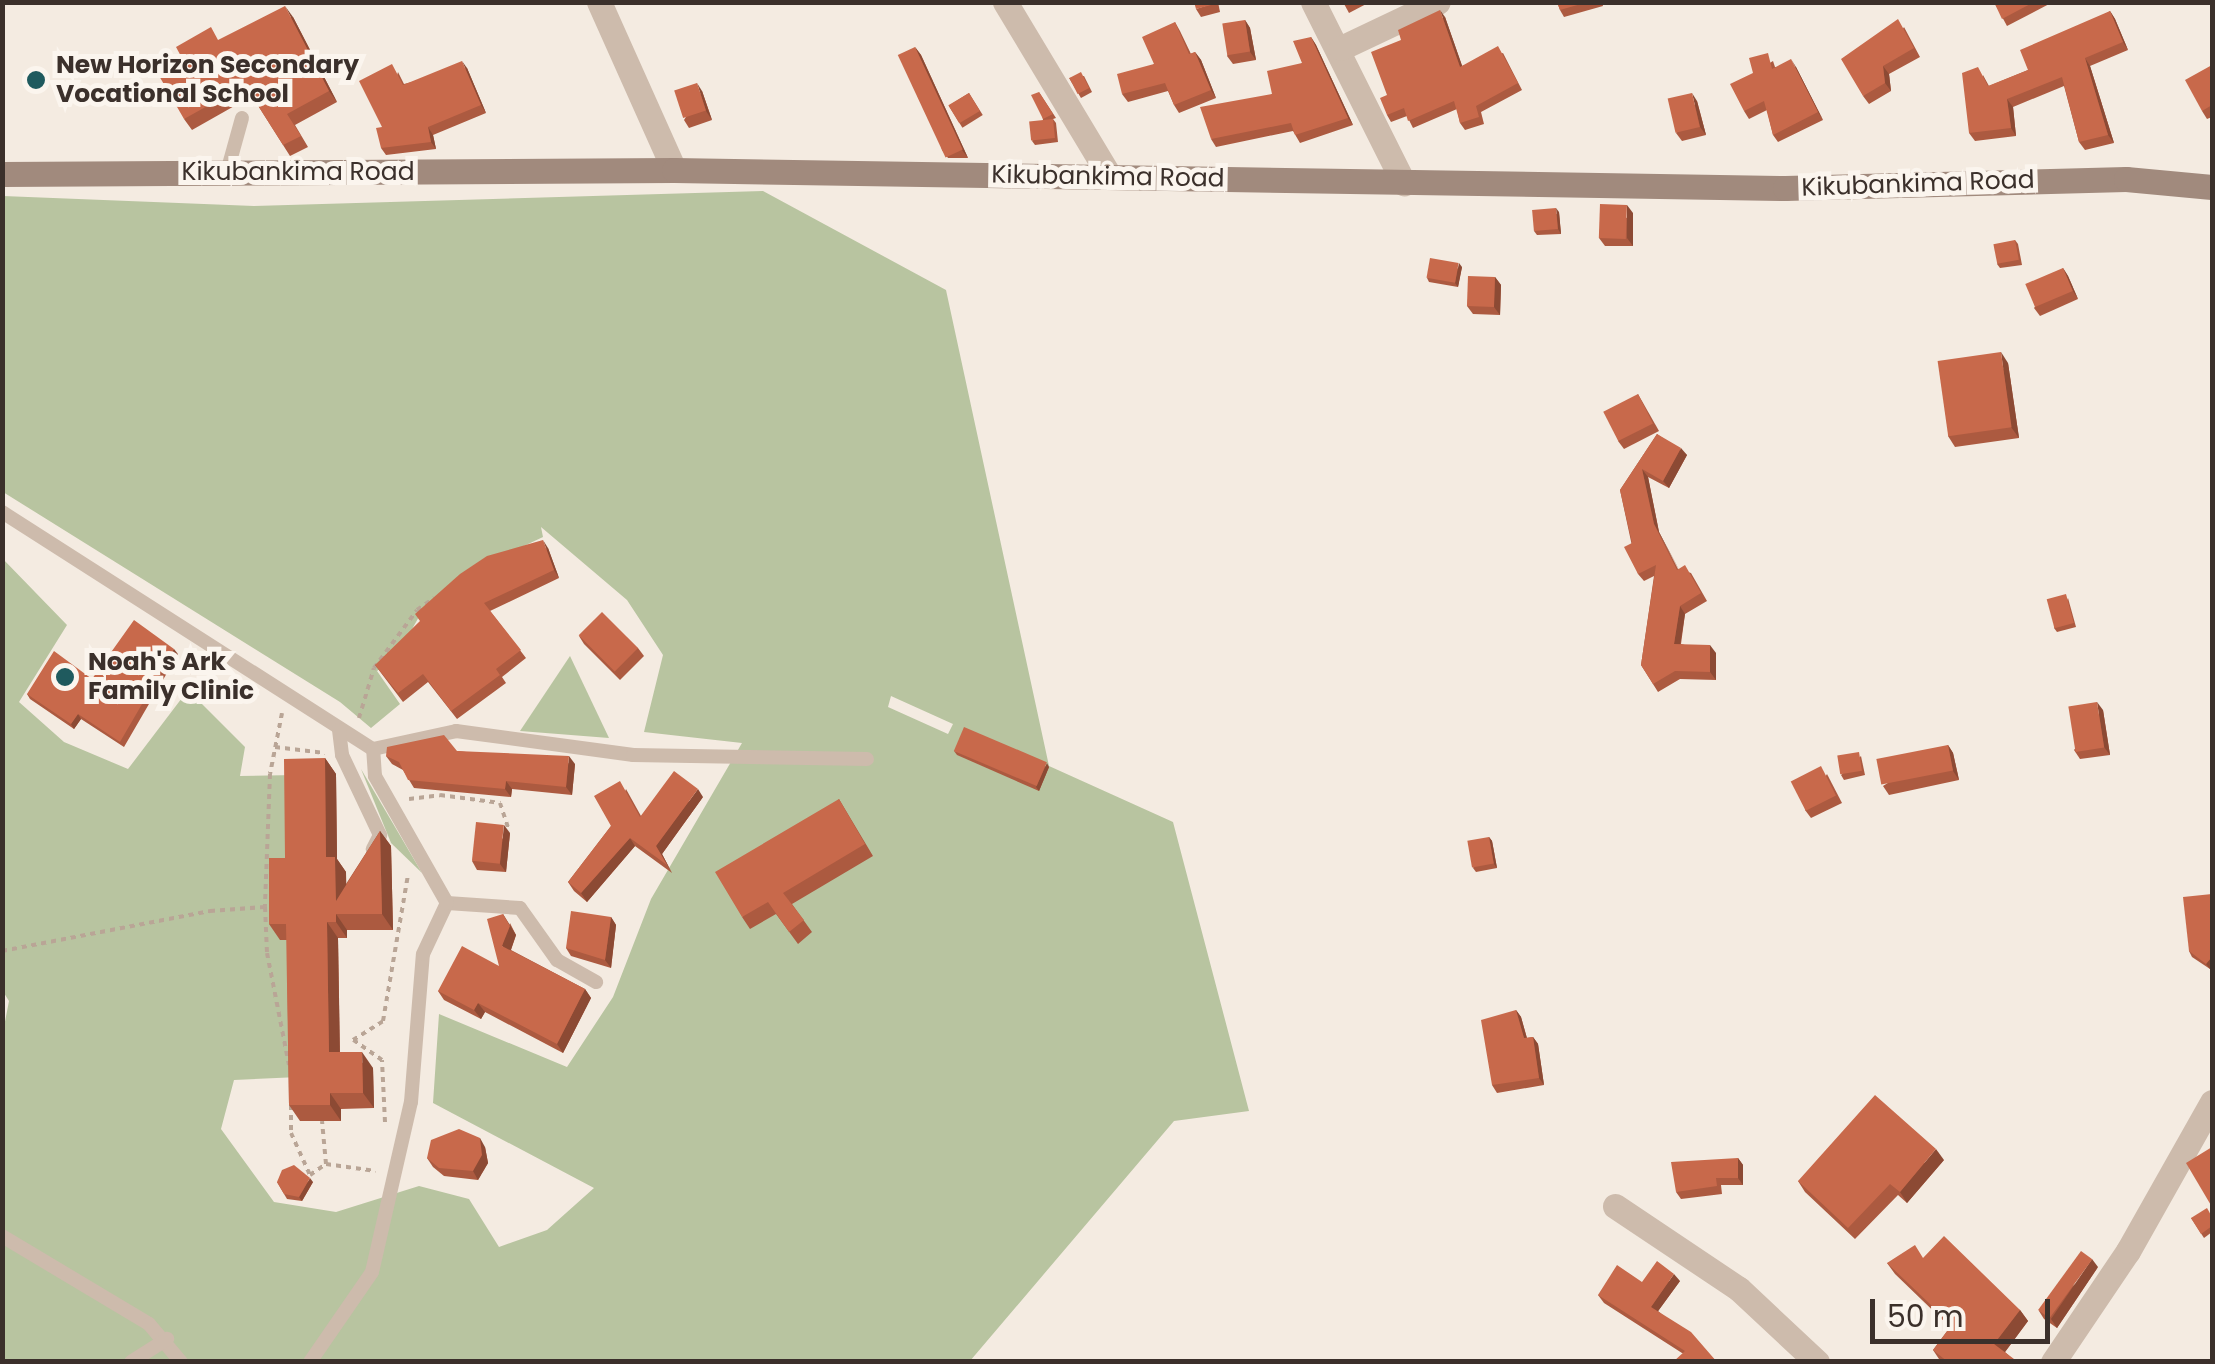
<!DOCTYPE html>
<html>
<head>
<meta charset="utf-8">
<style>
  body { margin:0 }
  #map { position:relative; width:2215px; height:1364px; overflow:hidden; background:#f4ebe1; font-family:Poppins,sans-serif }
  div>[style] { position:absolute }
  .green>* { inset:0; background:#b8c4a0 }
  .path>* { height:4px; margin-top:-2px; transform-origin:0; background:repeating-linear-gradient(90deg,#b9a596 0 5px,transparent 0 10px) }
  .lane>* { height:14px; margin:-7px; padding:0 7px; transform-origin:7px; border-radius:7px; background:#cdbbac }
  .street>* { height:25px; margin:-12.5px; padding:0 12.5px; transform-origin:12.5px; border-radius:12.5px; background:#cdbbac }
  .secondary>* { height:25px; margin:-12.5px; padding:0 12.5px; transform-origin:12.5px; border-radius:12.5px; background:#a18a7d }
  .wall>* { inset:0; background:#ac5a40; transform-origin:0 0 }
  .shaded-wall>* { inset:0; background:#8c4a34; transform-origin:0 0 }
  .building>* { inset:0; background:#c8694b; transform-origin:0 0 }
  .dots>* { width:28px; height:28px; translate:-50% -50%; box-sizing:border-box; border:5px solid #fbf5ee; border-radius:50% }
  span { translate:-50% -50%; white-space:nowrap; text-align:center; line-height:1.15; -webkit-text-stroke:10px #fbf5ee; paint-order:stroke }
  .poi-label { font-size:25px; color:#3b302b; font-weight:700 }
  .left { translate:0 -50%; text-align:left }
  .street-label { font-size:25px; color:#3b302b }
  .frame { position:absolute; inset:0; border:5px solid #3b302b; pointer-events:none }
  .scale { position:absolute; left:1870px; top:1299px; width:180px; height:45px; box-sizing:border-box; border:5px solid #3b302b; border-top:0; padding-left:12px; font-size:30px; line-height:35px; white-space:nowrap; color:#3b302b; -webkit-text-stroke:8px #fbf5ee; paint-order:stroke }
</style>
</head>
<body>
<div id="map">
  <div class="green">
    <i style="clip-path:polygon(evenodd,763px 191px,946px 290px,1049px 766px,1173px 822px,1249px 1111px,1174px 1121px,970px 1361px,3px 1361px,2px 1037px,9px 1001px,2px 990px,2px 558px,67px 625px,19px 702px,64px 742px,128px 769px,188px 690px,245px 747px,240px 776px,295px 775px,299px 1077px,234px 1080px,221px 1129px,274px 1202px,336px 1212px,419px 1186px,469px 1199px,499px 1247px,547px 1230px,594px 1188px,433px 1103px,439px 1014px,567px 1067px,613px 997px,651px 899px,742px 743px,644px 732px,663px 655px,627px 600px,541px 527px,543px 537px,490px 562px,420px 615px,398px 654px,377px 671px,400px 704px,371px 728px,340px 702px,3px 492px,3px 196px,254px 206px,763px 191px,891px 696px,953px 724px,948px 734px,888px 707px,891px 696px)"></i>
    <i style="clip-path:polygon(570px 656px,609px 738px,520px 731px)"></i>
    <i style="clip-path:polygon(361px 769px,422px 873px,391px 843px)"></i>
  </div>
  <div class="path">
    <i style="left:282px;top:713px;width:62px;rotate:101.1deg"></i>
    <i style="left:270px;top:774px;width:133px;rotate:92.2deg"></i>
    <i style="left:265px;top:907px;width:46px;rotate:87.5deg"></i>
    <i style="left:267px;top:953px;width:114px;rotate:78.9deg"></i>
    <i style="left:359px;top:718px;width:52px;rotate:-73.3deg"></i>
    <i style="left:374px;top:668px;width:72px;rotate:-53.4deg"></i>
    <i style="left:417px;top:610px;width:21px;rotate:-35deg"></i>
    <i style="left:275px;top:747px;width:50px;rotate:6.8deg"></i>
    <i style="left:409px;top:799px;width:31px;rotate:-7deg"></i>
    <i style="left:440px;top:795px;width:61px;rotate:7.6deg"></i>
    <i style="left:500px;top:803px;width:26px;rotate:72deg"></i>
    <i style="left:2px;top:951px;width:212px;rotate:-10.9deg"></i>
    <i style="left:210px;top:911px;width:55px;rotate:-4.2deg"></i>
    <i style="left:291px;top:1105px;width:28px;rotate:90deg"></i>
    <i style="left:291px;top:1133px;width:46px;rotate:65.7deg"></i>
    <i style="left:310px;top:1175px;width:19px;rotate:-35deg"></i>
    <i style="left:326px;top:1164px;width:43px;rotate:-95.3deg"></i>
    <i style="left:385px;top:1122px;width:62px;rotate:-92.8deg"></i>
    <i style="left:382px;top:1060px;width:35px;rotate:-145deg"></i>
    <i style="left:353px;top:1040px;width:36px;rotate:-32deg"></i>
    <i style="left:383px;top:1021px;width:149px;rotate:-80.3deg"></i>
    <i style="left:326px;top:1164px;width:50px;rotate:8deg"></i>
  </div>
  <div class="lane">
    <i style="left:227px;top:172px;width:56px;rotate:-74.5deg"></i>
    <i style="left:2px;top:512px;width:440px;rotate:32.6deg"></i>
    <i style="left:373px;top:749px;width:85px;rotate:-12.2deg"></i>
    <i style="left:456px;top:731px;width:179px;rotate:7.7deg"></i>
    <i style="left:633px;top:755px;width:234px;rotate:1deg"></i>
    <i style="left:339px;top:730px;width:25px;rotate:83deg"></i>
    <i style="left:342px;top:755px;width:89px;rotate:64.6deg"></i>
    <i style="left:380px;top:835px;width:16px;rotate:117deg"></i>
    <i style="left:447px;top:903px;width:73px;rotate:3.9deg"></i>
    <i style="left:520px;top:908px;width:64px;rotate:54.6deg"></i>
    <i style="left:557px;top:960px;width:45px;rotate:29.4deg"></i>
    <i style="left:2px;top:1236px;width:171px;rotate:30.9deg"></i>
    <i style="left:149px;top:1324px;width:50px;rotate:49.9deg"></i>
    <i style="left:131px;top:1362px;width:43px;rotate:-32.6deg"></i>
    <i style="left:310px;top:1362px;width:109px;rotate:-55.4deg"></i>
    <i style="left:372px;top:1272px;width:174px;rotate:-77.1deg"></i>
    <i style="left:411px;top:1102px;width:148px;rotate:-85.4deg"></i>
    <i style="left:423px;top:954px;width:56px;rotate:-64.8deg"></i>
    <i style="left:447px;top:903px;width:146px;rotate:-119.6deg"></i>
    <i style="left:375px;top:776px;width:27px;rotate:-94deg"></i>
  </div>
  <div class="street">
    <i style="left:599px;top:2px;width:184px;rotate:65.9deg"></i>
    <i style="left:1005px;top:2px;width:204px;rotate:59deg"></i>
    <i style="left:1313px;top:2px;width:203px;rotate:63.4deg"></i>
    <i style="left:1341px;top:48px;width:107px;rotate:-25.4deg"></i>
    <i style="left:1615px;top:1206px;width:149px;rotate:33.8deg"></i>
    <i style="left:1739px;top:1289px;width:107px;rotate:43.1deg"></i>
    <i style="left:2053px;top:1362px;width:134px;rotate:-56deg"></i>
    <i style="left:2128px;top:1251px;width:171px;rotate:-60.6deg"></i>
  </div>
  <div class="secondary">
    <i style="left:2px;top:174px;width:672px;rotate:-0.34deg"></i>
    <i style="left:674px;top:170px;width:1111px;rotate:0.93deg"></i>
    <i style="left:1785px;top:188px;width:341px;rotate:-1.5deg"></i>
    <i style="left:2126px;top:179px;width:86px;rotate:5.3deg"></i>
  </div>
  <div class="wall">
    <i style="clip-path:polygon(1218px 2px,1220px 12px,1201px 17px,1196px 9px)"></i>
    <i style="clip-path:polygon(1343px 2px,1370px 2px,1349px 13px)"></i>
    <i style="clip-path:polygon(1557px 2px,1602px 2px,1603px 6px,1564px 17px,1560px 10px)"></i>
    <i style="clip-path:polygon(1994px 2px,2053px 2px,2007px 26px)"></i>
    <i style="clip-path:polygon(2110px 11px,2115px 19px,2128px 50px,2090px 66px,2114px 143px,2085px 150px,2079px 142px,2064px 86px,2013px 107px,2016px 136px,1975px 141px,1969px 133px,1983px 75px,1989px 86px,2028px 70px)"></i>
    <i style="clip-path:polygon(293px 17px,337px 102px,295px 125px,308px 147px,290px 156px,252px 96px,192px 130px,184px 119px,220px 40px)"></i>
    <i style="clip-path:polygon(1445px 17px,1462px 66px,1503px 53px,1522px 90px,1481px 112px,1484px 124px,1465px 130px,1460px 123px,1457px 109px,1413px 128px,1407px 116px,1391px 122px,1387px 115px,1387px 95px,1401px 40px)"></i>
    <i style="clip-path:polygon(1245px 20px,1250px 28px,1256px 60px,1233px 64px,1227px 56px)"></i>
    <i style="clip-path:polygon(1175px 22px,1180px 31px,1191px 54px,1195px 52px,1201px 60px,1216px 98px,1179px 113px,1174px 105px,1168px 91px,1128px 102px,1122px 94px,1154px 64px)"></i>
    <i style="clip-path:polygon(1904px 27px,1920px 57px,1889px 74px,1891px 91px,1869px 104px,1863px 96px)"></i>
    <i style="clip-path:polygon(1311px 37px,1316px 45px,1353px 125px,1300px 143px,1293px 131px,1216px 147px,1211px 139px,1272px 94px,1302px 63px)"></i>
    <i style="clip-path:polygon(915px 47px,921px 55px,968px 158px,948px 158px,942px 150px)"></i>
    <i style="clip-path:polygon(1773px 61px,1775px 67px,1796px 67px,1823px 120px,1778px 142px,1773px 135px,1767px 110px,1749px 119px,1744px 111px,1753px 73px)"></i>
    <i style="clip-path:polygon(2212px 65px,2212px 117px,2207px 119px,2202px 111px)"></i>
    <i style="clip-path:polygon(467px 68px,486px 113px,433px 135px,436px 149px,386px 155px,381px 148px,382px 127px,398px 72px,404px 84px)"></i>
    <i style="clip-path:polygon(1084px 76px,1092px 92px,1081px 98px,1069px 78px)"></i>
    <i style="clip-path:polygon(702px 91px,712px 120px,689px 128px,684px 120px)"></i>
    <i style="clip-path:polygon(1039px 92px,1056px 118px,1053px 119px,1056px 123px,1058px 142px,1035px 145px,1032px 141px,1043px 120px)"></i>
    <i style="left:969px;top:93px;width:26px;height:24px;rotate:58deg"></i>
    <i style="clip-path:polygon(1697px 101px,1706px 135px,1682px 141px,1676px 133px)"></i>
    <i style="clip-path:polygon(1559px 212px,1561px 234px,1537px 235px,1534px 231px)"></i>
    <i style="clip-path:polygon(1633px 213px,1633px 246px,1605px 246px,1599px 238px)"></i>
    <i style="clip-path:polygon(2015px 240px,2018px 244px,2022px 265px,2000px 268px,1997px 264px)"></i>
    <i style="clip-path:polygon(1462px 267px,1458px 287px,1429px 282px,1427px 278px)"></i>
    <i style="clip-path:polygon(2063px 268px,2068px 276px,2078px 299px,2040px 316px,2034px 308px)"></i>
    <i style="clip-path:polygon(1495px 277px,1501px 285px,1500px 315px,1473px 314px,1467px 306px)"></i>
    <i style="clip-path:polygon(2008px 363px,2019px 438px,1955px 447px,1948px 436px)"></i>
    <i style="clip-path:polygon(1638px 394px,1659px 431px,1624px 449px,1618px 441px)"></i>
    <i style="clip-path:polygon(1657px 434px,1687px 455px,1669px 488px,1648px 477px,1659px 532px,1678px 569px,1691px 573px,1707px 601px,1685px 614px,1681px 644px,1716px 653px,1716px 680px,1680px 679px,1658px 692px,1641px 665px,1654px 576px,1644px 581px,1638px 574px,1620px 490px)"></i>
    <i style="clip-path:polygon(548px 548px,559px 578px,490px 611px,526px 658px,502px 677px,506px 683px,457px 719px,428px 682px,403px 702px,375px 665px)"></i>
    <i style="clip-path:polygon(2068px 598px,2076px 627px,2057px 632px,2054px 628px)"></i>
    <i style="clip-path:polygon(579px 636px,638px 648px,644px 656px,620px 680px,584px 644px)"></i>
    <i style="clip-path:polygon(178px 654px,124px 747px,81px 719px,74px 729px,30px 699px,27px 694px,92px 679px)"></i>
    <i style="clip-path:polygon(2103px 710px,2110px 755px,2080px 759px,2074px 750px)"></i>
    <i style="clip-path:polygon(1948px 745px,1953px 753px,1959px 780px,1889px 795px,1883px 786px)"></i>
    <i style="clip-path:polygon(457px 751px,575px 764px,572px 795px,512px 789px,511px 797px,414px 788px,403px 770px,392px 764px,386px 756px)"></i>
    <i style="clip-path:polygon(954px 751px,1049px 767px,1039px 791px,957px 755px)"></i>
    <i style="clip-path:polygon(1861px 756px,1865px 775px,1844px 780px,1841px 775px)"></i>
    <i style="clip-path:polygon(325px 758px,336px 774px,337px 859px,346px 872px,346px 884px,380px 831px,391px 846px,393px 930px,347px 930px,347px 938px,338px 938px,340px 1052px,373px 1068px,374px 1108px,341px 1109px,341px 1121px,300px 1121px,289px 1105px,287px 940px,280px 940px,269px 924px)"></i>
    <i style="clip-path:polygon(1827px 774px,1842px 803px,1811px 818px,1805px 810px)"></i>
    <i style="clip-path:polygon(626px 789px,641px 816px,703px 797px,662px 854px,672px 873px,635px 846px,587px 902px,574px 891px,568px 882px,611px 826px)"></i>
    <i style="clip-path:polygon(839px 799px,873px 856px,792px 904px,812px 932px,798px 944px,776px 914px,750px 929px,742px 917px)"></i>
    <i style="clip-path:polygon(510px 833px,506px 872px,477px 870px,472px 861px)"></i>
    <i style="clip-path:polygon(1489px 837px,1492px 841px,1497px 868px,1476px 872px,1473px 868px)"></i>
    <i style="clip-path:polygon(2212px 894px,2212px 966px,2210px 969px,2192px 957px,2189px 951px)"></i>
    <i style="clip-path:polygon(611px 917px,616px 925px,611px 968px,571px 956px,566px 948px)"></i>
    <i style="clip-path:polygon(510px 923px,516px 935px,511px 950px,585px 989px,591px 998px,563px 1053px,485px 1012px,481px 1019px,444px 1000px,438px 991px,499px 966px)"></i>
    <i style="clip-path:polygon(1516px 1010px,1521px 1017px,1527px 1038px,1533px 1037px,1538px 1044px,1544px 1085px,1497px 1093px,1492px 1085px)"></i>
    <i style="clip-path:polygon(485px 1147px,488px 1163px,478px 1180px,444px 1176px,433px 1167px,427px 1158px)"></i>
    <i style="clip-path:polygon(1738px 1158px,1743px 1165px,1743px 1185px,1721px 1185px,1722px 1194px,1681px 1199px,1676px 1192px)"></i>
    <i style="clip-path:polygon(1944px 1160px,1907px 1203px,1898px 1195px,1855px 1239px,1805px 1192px,1798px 1181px)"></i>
    <i style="clip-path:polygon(277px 1182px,313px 1182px,302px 1201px,287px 1199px)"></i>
    <i style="clip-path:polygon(2212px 1216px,2212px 1232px,2204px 1238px,2191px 1218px)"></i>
    <i style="clip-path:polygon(1923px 1258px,2020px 1310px,2028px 1321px,2005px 1352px,2016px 1362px,1941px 1362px,1933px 1350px,1950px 1327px,1895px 1274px,1887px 1263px)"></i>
    <i style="clip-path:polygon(2098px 1267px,2057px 1328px,2044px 1319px,2039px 1311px)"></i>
    <i style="clip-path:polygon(1680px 1281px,1658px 1311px,1717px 1362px,1682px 1353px,1604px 1303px,1598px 1295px,1642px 1282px)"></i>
  </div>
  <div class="shaded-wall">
    <i style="clip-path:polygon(285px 6px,293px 17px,337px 102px,329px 91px)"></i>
    <i style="clip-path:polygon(1440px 10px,1445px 17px,1465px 74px,1460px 67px)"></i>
    <i style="clip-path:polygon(2110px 11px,2115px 19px,2128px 50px,2123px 42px)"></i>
    <i style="clip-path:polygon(1245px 20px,1250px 28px,1256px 60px,1250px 52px)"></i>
    <i style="clip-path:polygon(1311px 37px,1316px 45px,1353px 125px,1348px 118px)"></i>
    <i style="clip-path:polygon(915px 47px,921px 55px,968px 158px,962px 150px)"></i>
    <i style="clip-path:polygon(1195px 52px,1201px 60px,1216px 98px,1211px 90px)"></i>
    <i style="clip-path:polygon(2085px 58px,2090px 66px,2114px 143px,2108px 135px)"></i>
    <i style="clip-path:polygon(1791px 59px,1796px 67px,1823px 120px,1818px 112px)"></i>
    <i style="clip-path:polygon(462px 61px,467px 68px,486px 113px,481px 105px)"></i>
    <i style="clip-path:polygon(1883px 66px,1889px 74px,1891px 91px,1885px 83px)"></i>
    <i style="clip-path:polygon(697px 83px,702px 91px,712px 120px,706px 111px)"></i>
    <i style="clip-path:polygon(1692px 93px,1697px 101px,1706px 135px,1700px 127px)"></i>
    <i style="clip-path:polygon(2007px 99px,2013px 107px,2016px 136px,2011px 128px)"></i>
    <i style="clip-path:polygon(428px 127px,433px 135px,436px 149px,431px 142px)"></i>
    <i style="clip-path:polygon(1627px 205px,1633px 213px,1633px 246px,1627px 238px)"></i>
    <i style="clip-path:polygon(1556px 208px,1559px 212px,1561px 234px,1558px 229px)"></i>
    <i style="clip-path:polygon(1459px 263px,1462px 267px,1458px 287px,1455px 283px)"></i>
    <i style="clip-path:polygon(2063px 268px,2068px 276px,2078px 299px,2073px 291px)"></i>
    <i style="clip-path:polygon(1495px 277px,1501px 285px,1500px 315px,1494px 307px)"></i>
    <i style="clip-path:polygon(2001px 352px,2008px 363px,2019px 438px,2011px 427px)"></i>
    <i style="clip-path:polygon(1681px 448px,1687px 455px,1669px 488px,1663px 481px)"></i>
    <i style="clip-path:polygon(1642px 469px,1648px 477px,1659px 532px,1683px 577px,1654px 524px)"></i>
    <i style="clip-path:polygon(543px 540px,548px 548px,559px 578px,554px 570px)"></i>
    <i style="clip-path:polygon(1680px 606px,1685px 614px,1679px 652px,1674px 644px)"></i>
    <i style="clip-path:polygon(1710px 645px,1716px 653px,1716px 680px,1710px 672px)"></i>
    <i style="left:174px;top:649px;width:6px;height:108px;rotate:51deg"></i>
    <i style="clip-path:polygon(2097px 702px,2103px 710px,2110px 755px,2104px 747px)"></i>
    <i style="clip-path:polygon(78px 714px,81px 719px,74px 729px,71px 724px)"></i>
    <i style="clip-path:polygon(1948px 745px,1953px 753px,1959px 780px,1953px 771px)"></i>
    <i style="clip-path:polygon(569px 756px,575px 764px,572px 795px,566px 787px)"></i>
    <i style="clip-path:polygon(325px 758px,336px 774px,337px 859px,346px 872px,347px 914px,336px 901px,326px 857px)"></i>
    <i style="clip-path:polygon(1047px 763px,1049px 767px,1039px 791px,1036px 787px)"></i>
    <i style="clip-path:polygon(506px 781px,512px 789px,511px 797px,505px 789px)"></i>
    <i style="clip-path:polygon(698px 789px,703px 797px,662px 854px,672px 873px,656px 846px)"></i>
    <i style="clip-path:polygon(504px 825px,510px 833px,506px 872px,500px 864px)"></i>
    <i style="clip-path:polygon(380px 831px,391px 846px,393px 930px,382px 914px)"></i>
    <i style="clip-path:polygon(1489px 837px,1492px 841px,1497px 868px,1494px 864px)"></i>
    <i style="clip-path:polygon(630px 838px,635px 846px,587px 902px,581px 893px)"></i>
    <i style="clip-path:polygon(336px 914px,347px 930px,347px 938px,336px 922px)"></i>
    <i style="clip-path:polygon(503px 914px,516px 935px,509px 955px,502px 946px)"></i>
    <i style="clip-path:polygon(611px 917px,616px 925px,611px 968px,605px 960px)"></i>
    <i style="clip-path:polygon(327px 922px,338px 938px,340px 1068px,329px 1052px)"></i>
    <i style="clip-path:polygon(2211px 957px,2212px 966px,2210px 969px,2206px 964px)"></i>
    <i style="clip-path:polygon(585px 989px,591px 998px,563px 1053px,557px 1044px)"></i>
    <i style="clip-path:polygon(478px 1003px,485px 1012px,481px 1019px,474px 1010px)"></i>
    <i style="clip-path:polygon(1516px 1010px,1521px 1017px,1529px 1046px,1524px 1038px)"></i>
    <i style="clip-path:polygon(1533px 1037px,1538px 1044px,1544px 1085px,1539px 1078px)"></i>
    <i style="clip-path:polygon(362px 1052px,373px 1068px,374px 1108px,363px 1093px)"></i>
    <i style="clip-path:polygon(330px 1093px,341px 1109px,341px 1121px,330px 1105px)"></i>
    <i style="clip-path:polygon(480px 1138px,485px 1147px,488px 1163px,478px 1180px,473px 1171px)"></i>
    <i style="clip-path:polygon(1936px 1149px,1944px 1160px,1907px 1203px,1900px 1192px)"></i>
    <i style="clip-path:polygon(1738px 1158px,1743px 1165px,1743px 1185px,1738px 1178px)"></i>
    <i style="clip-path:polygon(310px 1178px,313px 1182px,302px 1201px,299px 1197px)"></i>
    <i style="clip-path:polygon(2092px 1259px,2098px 1267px,2057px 1328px,2051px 1319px)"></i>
    <i style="clip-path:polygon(1674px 1274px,1680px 1281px,1656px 1314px,1651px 1307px)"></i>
    <i style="clip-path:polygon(2020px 1310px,2028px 1321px,2002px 1356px,1994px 1344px)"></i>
  </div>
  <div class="building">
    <i style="clip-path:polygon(1194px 2px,1215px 2px,1215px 4px,1196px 9px)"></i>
    <i style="clip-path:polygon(1557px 2px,1588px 2px,1560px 10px)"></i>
    <i style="clip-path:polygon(1994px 2px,2034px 2px,2002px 19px)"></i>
    <i style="clip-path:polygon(285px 6px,329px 91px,287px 114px,301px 136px,283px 145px,245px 85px,184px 119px,158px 74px,183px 60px,176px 47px,211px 27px,218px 40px)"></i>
    <i style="clip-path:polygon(1440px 10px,1460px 67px,1498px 46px,1518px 83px,1476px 106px,1479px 117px,1460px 123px,1454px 101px,1408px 121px,1404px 108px,1387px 115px,1380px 98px,1387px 95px,1371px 52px,1401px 40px,1398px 30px)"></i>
    <i style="clip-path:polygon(2110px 11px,2123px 42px,2085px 58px,2108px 135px,2079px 142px,2062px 77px,2007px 99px,2011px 128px,1969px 133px,1962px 73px,1978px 67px,1988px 86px,2028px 70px,2020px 50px)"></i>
    <i style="clip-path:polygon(1898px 19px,1914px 48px,1883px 66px,1885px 83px,1863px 96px,1841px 59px)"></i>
    <i style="left:1245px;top:20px;width:32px;height:23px;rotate:81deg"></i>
    <i style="clip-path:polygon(1175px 22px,1189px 54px,1195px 52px,1211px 90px,1174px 105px,1165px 83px,1122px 94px,1117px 74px,1154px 64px,1142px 37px)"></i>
    <i style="clip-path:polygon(1311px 37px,1348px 118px,1295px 135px,1291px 123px,1211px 139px,1200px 107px,1272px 94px,1267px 71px,1302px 63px,1293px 41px)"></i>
    <i style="left:915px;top:47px;width:113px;height:19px;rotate:65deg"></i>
    <i style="clip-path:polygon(1768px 53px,1772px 69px,1791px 59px,1818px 112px,1773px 135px,1764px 101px,1744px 111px,1730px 84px,1753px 73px,1749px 58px)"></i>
    <i style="clip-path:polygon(462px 61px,481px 105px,428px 127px,431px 142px,381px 148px,376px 128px,382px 127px,359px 81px,392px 64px,403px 85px)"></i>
    <i style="clip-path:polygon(2212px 65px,2212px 105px,2202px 111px,2185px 80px)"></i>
    <i style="left:1081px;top:72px;width:18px;height:13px;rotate:63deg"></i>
    <i style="left:697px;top:83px;width:29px;height:24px;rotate:72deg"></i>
    <i style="clip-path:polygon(1039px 92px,1053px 114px,1043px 119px,1031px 95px)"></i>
    <i style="left:969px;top:93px;width:21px;height:24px;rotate:59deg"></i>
    <i style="left:1692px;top:93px;width:35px;height:25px;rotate:77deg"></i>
    <i style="left:1053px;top:119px;width:19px;height:24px;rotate:84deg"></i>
    <i style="left:1600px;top:204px;width:27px;height:34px;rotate:2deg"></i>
    <i style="left:1556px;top:208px;width:21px;height:24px;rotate:85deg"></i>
    <i style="left:2015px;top:240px;width:20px;height:22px;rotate:79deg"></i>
    <i style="left:1430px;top:258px;width:29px;height:20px;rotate:10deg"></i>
    <i style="left:2063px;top:268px;width:25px;height:41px;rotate:67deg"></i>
    <i style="left:1468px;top:276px;width:27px;height:30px;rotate:2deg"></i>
    <i style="left:2001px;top:352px;width:76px;height:64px;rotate:82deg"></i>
    <i style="left:1638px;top:394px;width:33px;height:39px;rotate:63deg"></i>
    <i style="clip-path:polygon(1657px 434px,1681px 448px,1663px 481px,1642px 469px,1654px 524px,1677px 570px,1685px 565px,1701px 593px,1680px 606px,1674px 644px,1710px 645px,1710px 672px,1675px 671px,1653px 684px,1641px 665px,1656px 565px,1638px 574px,1624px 547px,1632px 543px,1620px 490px)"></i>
    <i style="clip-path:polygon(543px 540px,554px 570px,484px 603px,521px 650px,496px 669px,500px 675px,451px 711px,423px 674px,398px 693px,375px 665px,420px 621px,415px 614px,460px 574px,487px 556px)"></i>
    <i style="left:2066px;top:594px;width:30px;height:20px;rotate:75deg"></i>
    <i style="left:602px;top:612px;width:51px;height:33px;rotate:45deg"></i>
    <i style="clip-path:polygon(134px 620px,174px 649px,120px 742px,78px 714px,71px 724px,27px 694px,54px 651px,92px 679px)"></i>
    <i style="left:2097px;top:702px;width:46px;height:29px;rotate:81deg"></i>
    <i style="left:964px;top:727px;width:90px;height:26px;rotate:23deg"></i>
    <i style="clip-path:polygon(444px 735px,457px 751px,569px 756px,566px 787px,506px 781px,505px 789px,408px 780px,399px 762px,386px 756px,387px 747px)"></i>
    <i style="left:1948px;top:745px;width:26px;height:73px;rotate:79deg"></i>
    <i style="left:1859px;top:752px;width:19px;height:22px;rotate:81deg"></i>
    <i style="clip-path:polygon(325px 758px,326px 857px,335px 857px,336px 901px,380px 831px,382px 914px,336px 914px,336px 922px,327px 922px,329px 1052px,362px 1052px,363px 1093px,330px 1093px,330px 1105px,289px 1105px,286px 924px,269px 924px,269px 858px,285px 858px,284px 759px)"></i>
    <i style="left:1821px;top:766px;width:33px;height:34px;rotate:63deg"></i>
    <i style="clip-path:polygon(674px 771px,698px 789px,656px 846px,667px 865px,630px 838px,581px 893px,568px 882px,611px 826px,594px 796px,620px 781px,640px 817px)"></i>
    <i style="clip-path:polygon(839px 799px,865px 844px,783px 893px,804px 920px,789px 932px,768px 902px,742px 917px,715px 872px)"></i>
    <i style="left:476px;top:822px;width:28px;height:39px;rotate:6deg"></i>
    <i style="left:1489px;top:837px;width:27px;height:22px;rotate:80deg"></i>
    <i style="clip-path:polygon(2212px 894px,2212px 957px,2206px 964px,2189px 951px,2183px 897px)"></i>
    <i style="clip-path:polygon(571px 911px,611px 917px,605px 960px,566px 948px)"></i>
    <i style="clip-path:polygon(503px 914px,510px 926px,502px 946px,585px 989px,557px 1044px,478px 1003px,474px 1010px,438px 991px,462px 946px,499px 966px,487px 919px)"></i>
    <i style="clip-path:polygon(1516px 1010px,1524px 1038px,1533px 1037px,1539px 1078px,1492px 1085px,1481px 1020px)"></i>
    <i style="clip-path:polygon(1875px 1095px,1936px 1149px,1900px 1192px,1890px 1184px,1848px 1228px,1798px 1181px)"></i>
    <i style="clip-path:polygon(459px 1129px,480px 1138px,482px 1155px,473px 1171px,439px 1168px,427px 1158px,431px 1140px)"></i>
    <i style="clip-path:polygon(2212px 1147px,2212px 1207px,2186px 1163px)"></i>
    <i style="clip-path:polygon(1738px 1158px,1738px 1178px,1716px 1178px,1717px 1186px,1676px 1192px,1671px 1162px)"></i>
    <i style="clip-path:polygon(294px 1165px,310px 1178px,299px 1197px,284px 1194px,277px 1182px,282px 1170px)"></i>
    <i style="clip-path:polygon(2207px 1208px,2212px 1217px,2212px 1226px,2201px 1234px,2191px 1218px)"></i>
    <i style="clip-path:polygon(1944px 1236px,2020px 1310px,1994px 1344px,2014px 1359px,2012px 1362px,1948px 1362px,1933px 1350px,1952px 1325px,1887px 1263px,1915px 1245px,1923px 1258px)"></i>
    <i style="left:2081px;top:1251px;width:14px;height:73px;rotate:36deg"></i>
    <i style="clip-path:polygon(1657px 1261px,1674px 1274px,1651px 1307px,1691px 1332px,1717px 1362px,1673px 1362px,1685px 1351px,1598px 1295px,1617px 1265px,1642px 1282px)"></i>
  </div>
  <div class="dots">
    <i style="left:36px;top:80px;background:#1f5a5e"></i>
    <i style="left:65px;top:677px;background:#1f5a5e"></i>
  </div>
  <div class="poi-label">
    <span class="left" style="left:56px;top:80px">New Horizon Secondary<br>Vocational School</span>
    <span class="left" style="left:88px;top:677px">Noah's Ark<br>Family Clinic</span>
  </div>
  <div class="street-label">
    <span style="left:298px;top:172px">Kikubankima Road</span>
    <span style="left:1108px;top:177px;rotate:1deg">Kikubankima Road</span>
    <span style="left:1918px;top:184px;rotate:-2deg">Kikubankima Road</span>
  </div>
  <div class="frame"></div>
  <div class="scale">50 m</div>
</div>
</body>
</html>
